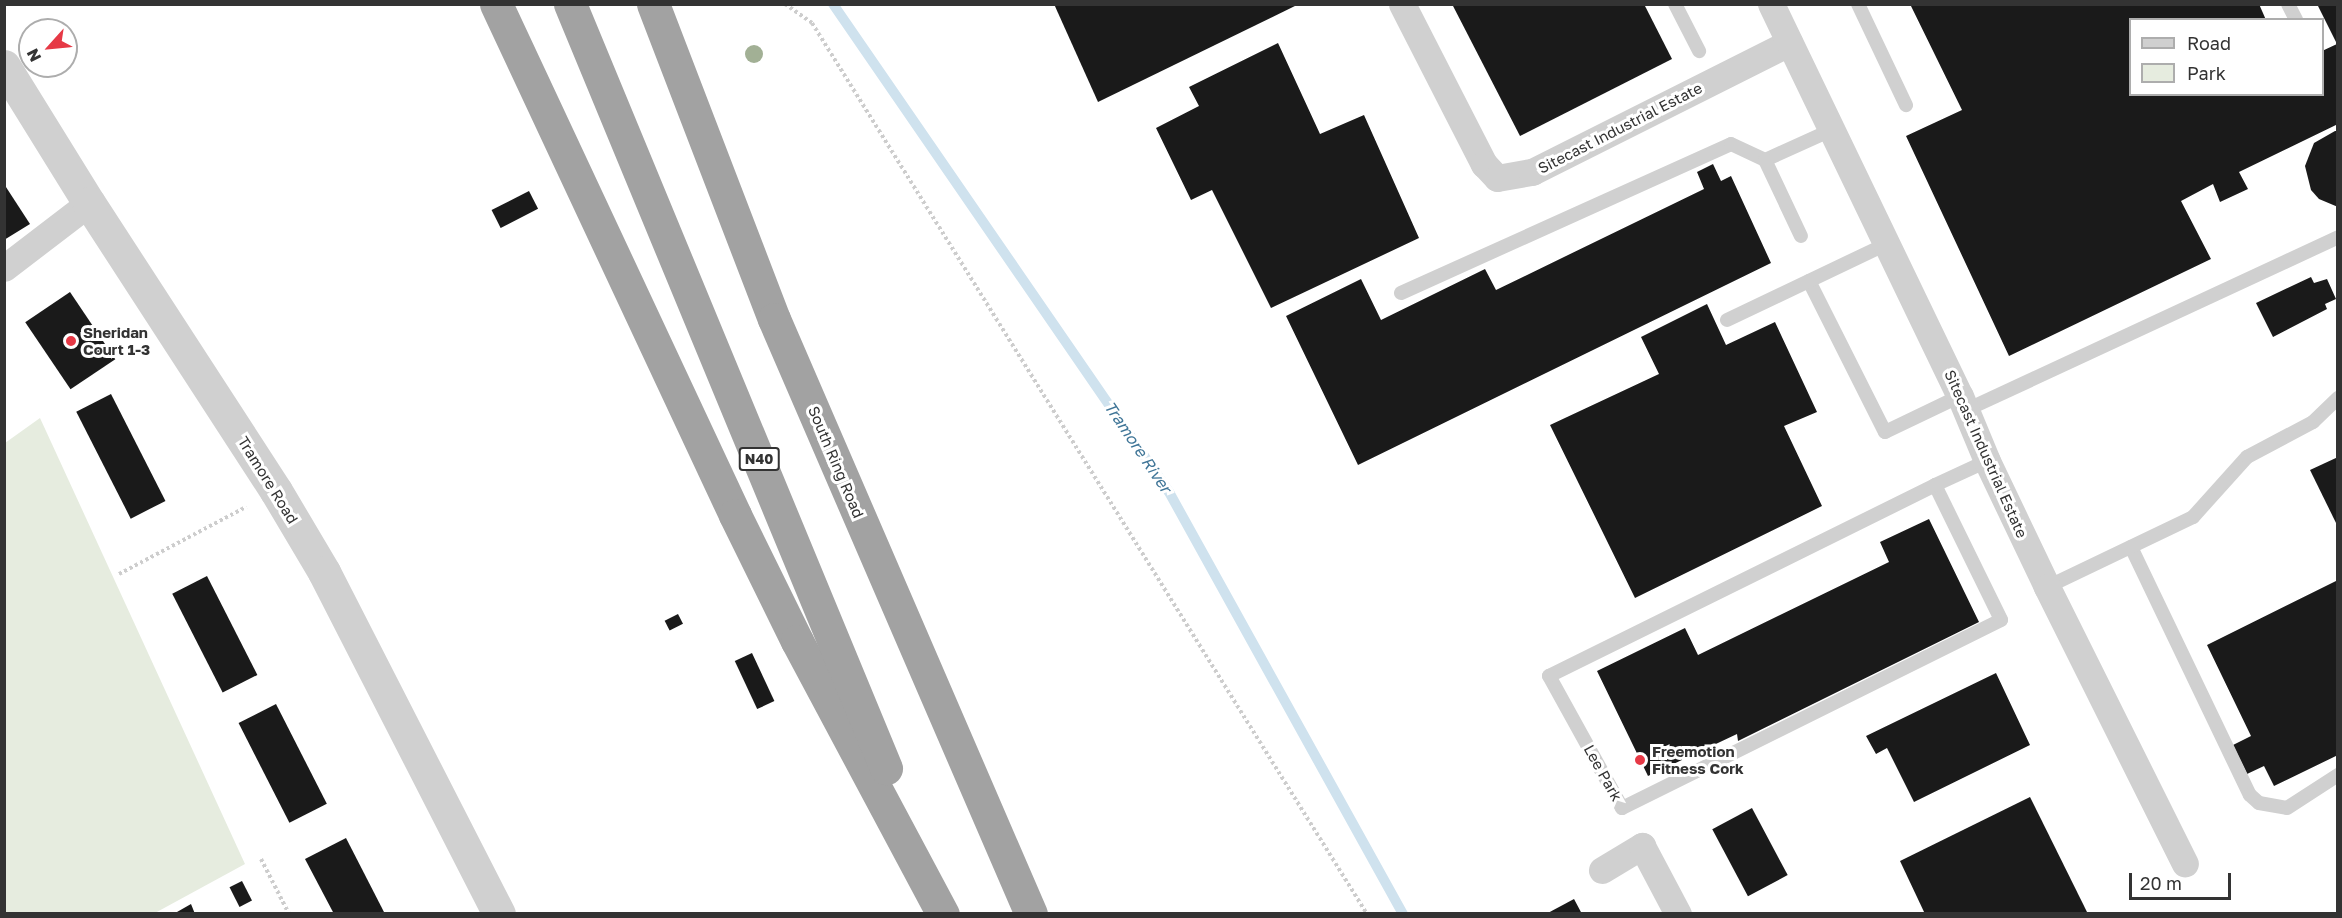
<!DOCTYPE html>
<html>
<head>
<meta charset="utf-8">
<style>
  body { margin:0 }
  #map { position:relative; width:2342px; height:918px; overflow:hidden; background:#fff; font-family:"Golos Text",sans-serif }
  div>[style] { position:absolute }
  .green>* { inset:0; background:#e6ecdf }
  .stream>* { height:10px; margin:-5px; padding:0 5px; transform-origin:5px; border-radius:5px; background:#cfe2ee }
  .building>* { inset:0; background:#1a1a1a; transform-origin:0 0 }
  .path>* { height:4px; margin-top:-2px; transform-origin:0; background:repeating-linear-gradient(90deg,#cdcdcd 0 3px,transparent 0 6px) }
  .service>* { height:14px; margin:-7px; padding:0 7px; transform-origin:7px; border-radius:7px; background:#d0d0d0 }
  .minor>* { height:27px; margin:-13.5px; padding:0 13.5px; transform-origin:13.5px; border-radius:13.5px; background:#d0d0d0 }
  .tertiary>* { height:33px; margin:-16.5px; padding:0 16.5px; transform-origin:16.5px; border-radius:16.5px; background:#d0d0d0 }
  .trunk>* { height:33px; margin:-16.5px; padding:0 16.5px; transform-origin:16.5px; border-radius:16.5px; background:#a2a2a2 }
  .trees>* { width:18px; height:18px; margin:-9px; border-radius:50%; background:#a2b095 }
  .dots>* { width:16px; height:16px; translate:-50% -50%; box-sizing:border-box; border:3px solid #fff; border-radius:50% }
  span { translate:-50% -50%; white-space:nowrap; text-align:center; line-height:1.15; -webkit-text-stroke:6px #fff; paint-order:stroke }
  .shield-label span { padding:2px 4px; background:#fff; border:2px solid; border-radius:4px; -webkit-text-stroke-width:0 }
  .shield-label { font-size:14px; color:#333; font-weight:700 }
  .street-label { font-size:15px; color:#333 }
  .poi-label { font-size:15px; color:#333; font-weight:700 }
  .left { translate:0 -50%; text-align:left }
  .water-label { font-size:16px; color:#3f7597; font-style:italic }
  .frame { position:absolute; inset:0; border:6px solid #333; pointer-events:none }
  .legend { position:absolute; left:2129px; top:18px; width:195px; height:78px; box-sizing:border-box; background:#fff; border:2px solid #adadad; margin:0; padding:8px 10px; list-style:none; font-size:18px; color:#333 }
  .legend li { display:flex; align-items:center; gap:12px; height:30px }
  .legend b { width:30px; border:2px solid #adadad }
  .north { position:absolute; left:18px; top:18px; width:60px; height:60px; box-sizing:border-box; background:#fff; border:2px solid #adadad; border-radius:50%; rotate:243deg; font-size:16px; font-weight:700; line-height:24px; text-align:center; color:#333 }
  .north::after { content:''; display:block; margin:auto; width:21px; height:27px; background:#e63946; clip-path:polygon(50% 0,100% 100%,50% 72%,0 100%) }
  .scale { position:absolute; left:2129px; top:873px; width:102px; height:27px; box-sizing:border-box; border:3px solid #333; border-top:0; padding-left:8px; font-size:18px; line-height:21px; white-space:nowrap; color:#333; -webkit-text-stroke:4px #fff; paint-order:stroke }
</style>
</head>
<body>
<div id="map">
  <div class="green">
    <i style="clip-path:polygon(40px 418px,245px 864px,155px 913px,5px 913px,5px 443px)"></i>
  </div>
  <div class="stream">
    <i style="left:833px;top:4px;width:592px;rotate:55.45deg"></i>
    <i style="left:1169px;top:492px;width:483px;rotate:61deg"></i>
  </div>
  <div class="building">
    <i style="clip-path:polygon(1054px 4px,1299px 4px,1098px 102px)"></i>
    <i style="clip-path:polygon(1452px 4px,1644px 4px,1672px 59px,1520px 136px)"></i>
    <i style="clip-path:polygon(1910px 4px,2259px 4px,2266px 20px,2130px 20px,2130px 94px,2322px 94px,2322px 51px,2337px 44px,2317px 4px,2338px 4px,2338px 124px,2239px 172px,2248px 189px,2220px 202px,2213px 184px,2181px 201px,2211px 259px,2009px 356px,1906px 136px,1962px 110px)"></i>
    <i style="clip-path:polygon(1278px 43px,1320px 134px,1364px 115px,1419px 238px,1271px 308px,1212px 190px,1191px 200px,1156px 128px,1199px 106px,1189px 87px)"></i>
    <i style="clip-path:polygon(2335px 131px,2338px 131px,2338px 207px,2319px 199px,2311px 190px,2305px 166px,2314px 143px)"></i>
    <i style="clip-path:polygon(1713px 164px,1721px 181px,1731px 176px,1771px 263px,1358px 465px,1286px 316px,1361px 279px,1381px 320px,1485px 269px,1496px 290px,1704px 189px,1697px 172px)"></i>
    <i style="clip-path:polygon(4px 184px,30px 224px,4px 240px)"></i>
    <i style="left:529px;top:191px;width:20px;height:42px;rotate:63deg"></i>
    <i style="clip-path:polygon(2311px 277px,2314px 283px,2327px 279px,2336px 299px,2325px 304px,2327px 309px,2273px 337px,2256px 303px)"></i>
    <i style="left:70px;top:292px;width:81px;height:54px;rotate:56deg"></i>
    <i style="clip-path:polygon(1707px 304px,1726px 345px,1775px 322px,1817px 412px,1784px 426px,1822px 506px,1635px 598px,1550px 425px,1659px 374px,1641px 337px)"></i>
    <i style="left:111px;top:394px;width:120px;height:39px;rotate:63deg"></i>
    <i style="clip-path:polygon(2338px 457px,2338px 527px,2310px 470px)"></i>
    <i style="clip-path:polygon(1929px 519px,1979px 622px,1738px 741px,1737px 734px,1648px 776px,1597px 671px,1685px 628px,1698px 655px,1889px 562px,1880px 542px)"></i>
    <i style="left:207px;top:576px;width:111px;height:39px;rotate:63deg"></i>
    <i style="clip-path:polygon(2338px 580px,2338px 755px,2274px 786px,2264px 766px,2247px 774px,2233px 745px,2251px 736px,2207px 645px)"></i>
    <i style="left:678px;top:614px;width:11px;height:15px;rotate:63deg"></i>
    <i style="left:752px;top:653px;width:53px;height:19px;rotate:65deg"></i>
    <i style="clip-path:polygon(1996px 673px,2030px 745px,1914px 802px,1887px 748px,1876px 754px,1866px 736px)"></i>
    <i style="left:276px;top:704px;width:112px;height:42px;rotate:63deg"></i>
    <i style="clip-path:polygon(2030px 797px,2088px 914px,1925px 914px,1900px 861px)"></i>
    <i style="left:1752px;top:808px;width:76px;height:45px;rotate:62deg"></i>
    <i style="clip-path:polygon(346px 838px,385px 914px,334px 914px,305px 859px)"></i>
    <i style="left:242px;top:881px;width:22px;height:14px;rotate:63deg"></i>
    <i style="clip-path:polygon(1574px 899px,1582px 914px,1546px 914px)"></i>
    <i style="clip-path:polygon(191px 904px,195px 914px,178px 914px,177px 912px)"></i>
  </div>
  <div class="path">
    <i style="left:785px;top:4px;width:33px;rotate:35deg"></i>
    <i style="left:812px;top:23px;width:1050px;rotate:58.08deg"></i>
    <i style="left:119px;top:574px;width:144px;rotate:-27.8deg"></i>
    <i style="left:261px;top:859px;width:62px;rotate:63deg"></i>
  </div>
  <div class="service">
    <i style="left:1675px;top:4px;width:53px;rotate:62.9deg"></i>
    <i style="left:1858px;top:4px;width:112px;rotate:64.6deg"></i>
    <i style="left:2288px;top:4px;width:18px;rotate:63deg"></i>
    <i style="left:1765px;top:160px;width:72px;rotate:-24.4deg"></i>
    <i style="left:1809px;top:281px;width:169px;rotate:63.3deg"></i>
    <i style="left:1885px;top:432px;width:83px;rotate:-25.6deg"></i>
    <i style="left:1401px;top:293px;width:362px;rotate:-24.3deg"></i>
    <i style="left:1731px;top:144px;width:38px;rotate:25deg"></i>
    <i style="left:1765px;top:160px;width:84px;rotate:64.7deg"></i>
    <i style="left:1727px;top:320px;width:176px;rotate:-25.5deg"></i>
    <i style="left:1966px;top:410px;width:410px;rotate:-24.9deg"></i>
    <i style="left:1935px;top:485px;width:150px;rotate:63.9deg"></i>
    <i style="left:2001px;top:620px;width:423px;rotate:153.6deg"></i>
    <i style="left:1622px;top:808px;width:151px;rotate:-118.9deg"></i>
    <i style="left:1549px;top:676px;width:431px;rotate:-26.3deg"></i>
    <i style="left:1935px;top:485px;width:57px;rotate:-24.8deg"></i>
    <i style="left:2131px;top:547px;width:275px;rotate:64.4deg"></i>
    <i style="left:2250px;top:795px;width:12px;rotate:42deg"></i>
    <i style="left:2259px;top:803px;width:28px;rotate:10deg"></i>
    <i style="left:2287px;top:808px;width:61px;rotate:-32.9deg"></i>
    <i style="left:2047px;top:587px;width:162px;rotate:-25.6deg"></i>
    <i style="left:2193px;top:517px;width:81px;rotate:-48deg"></i>
    <i style="left:2247px;top:457px;width:75px;rotate:-27.9deg"></i>
    <i style="left:2313px;top:422px;width:35px;rotate:-44deg"></i>
  </div>
  <div class="minor">
    <i style="left:1402px;top:4px;width:180px;rotate:62.9deg"></i>
    <i style="left:1484px;top:164px;width:19px;rotate:47deg"></i>
    <i style="left:1497px;top:178px;width:36px;rotate:-10deg"></i>
    <i style="left:1532px;top:172px;width:288px;rotate:-26.7deg"></i>
    <i style="left:1771px;top:4px;width:435px;rotate:64.3deg"></i>
    <i style="left:1960px;top:396px;width:70px;rotate:67.4deg"></i>
    <i style="left:1987px;top:461px;width:140px;rotate:64.5deg"></i>
    <i style="left:2047px;top:587px;width:309px;rotate:63.5deg"></i>
    <i style="left:4px;top:268px;width:107px;rotate:-37.4deg"></i>
    <i style="left:1602px;top:870px;width:47px;rotate:-31deg"></i>
    <i style="left:1642px;top:846px;width:77px;rotate:62.1deg"></i>
  </div>
  <div class="tertiary">
    <i style="left:4px;top:66px;width:161px;rotate:58.2deg"></i>
    <i style="left:89px;top:203px;width:343px;rotate:57deg"></i>
    <i style="left:276px;top:491px;width:94px;rotate:59.3deg"></i>
    <i style="left:324px;top:572px;width:384px;rotate:62.9deg"></i>
  </div>
  <div class="trunk">
    <i style="left:496px;top:4px;width:564px;rotate:64.93deg"></i>
    <i style="left:735px;top:515px;width:140px;rotate:63.8deg"></i>
    <i style="left:797px;top:641px;width:310px;rotate:61.9deg"></i>
    <i style="left:570px;top:4px;width:827px;rotate:67.53deg"></i>
    <i style="left:653px;top:4px;width:337px;rotate:69deg"></i>
    <i style="left:774px;top:319px;width:648px;rotate:66.64deg"></i>
  </div>
  <div class="trees">
    <i style="left:754px;top:54px"></i>
  </div>
  <div class="dots">
    <i style="left:71px;top:341px;background:#e63946"></i>
    <i style="left:1640px;top:760px;background:#e63946"></i>
  </div>
  <div class="shield-label">
    <span style="left:759px;top:459px">N40</span>
  </div>
  <div class="street-label">
    <span style="left:1620px;top:128px;rotate:-27deg">Sitecast Industrial Estate</span>
    <span style="left:1986px;top:454px;rotate:66deg">Sitecast Industrial Estate</span>
    <span style="left:836px;top:462px;rotate:67deg">South Ring Road</span>
    <span style="left:268px;top:480px;rotate:58deg">Tramore Road</span>
    <span style="left:1603px;top:773px;rotate:61deg">Lee Park</span>
  </div>
  <div class="poi-label">
    <span class="left" style="left:83px;top:341px">Sheridan<br>Court 1-3</span>
    <span class="left" style="left:1652px;top:760px">Freemotion<br>Fitness Cork</span>
  </div>
  <div class="water-label">
    <span style="left:1138px;top:447px;rotate:56deg">Tramore River</span>
  </div>
  <div class="frame"></div>
  <ul class="legend">
  <li><b style="height:8px;background:#d0d0d0"></b>Road</li>
  <li><b style="height:16px;background:#e6ecdf"></b>Park</li>
  </ul>
  <div class="north">N</div>
  <div class="scale">20 m</div>
</div>
</body>
</html>
